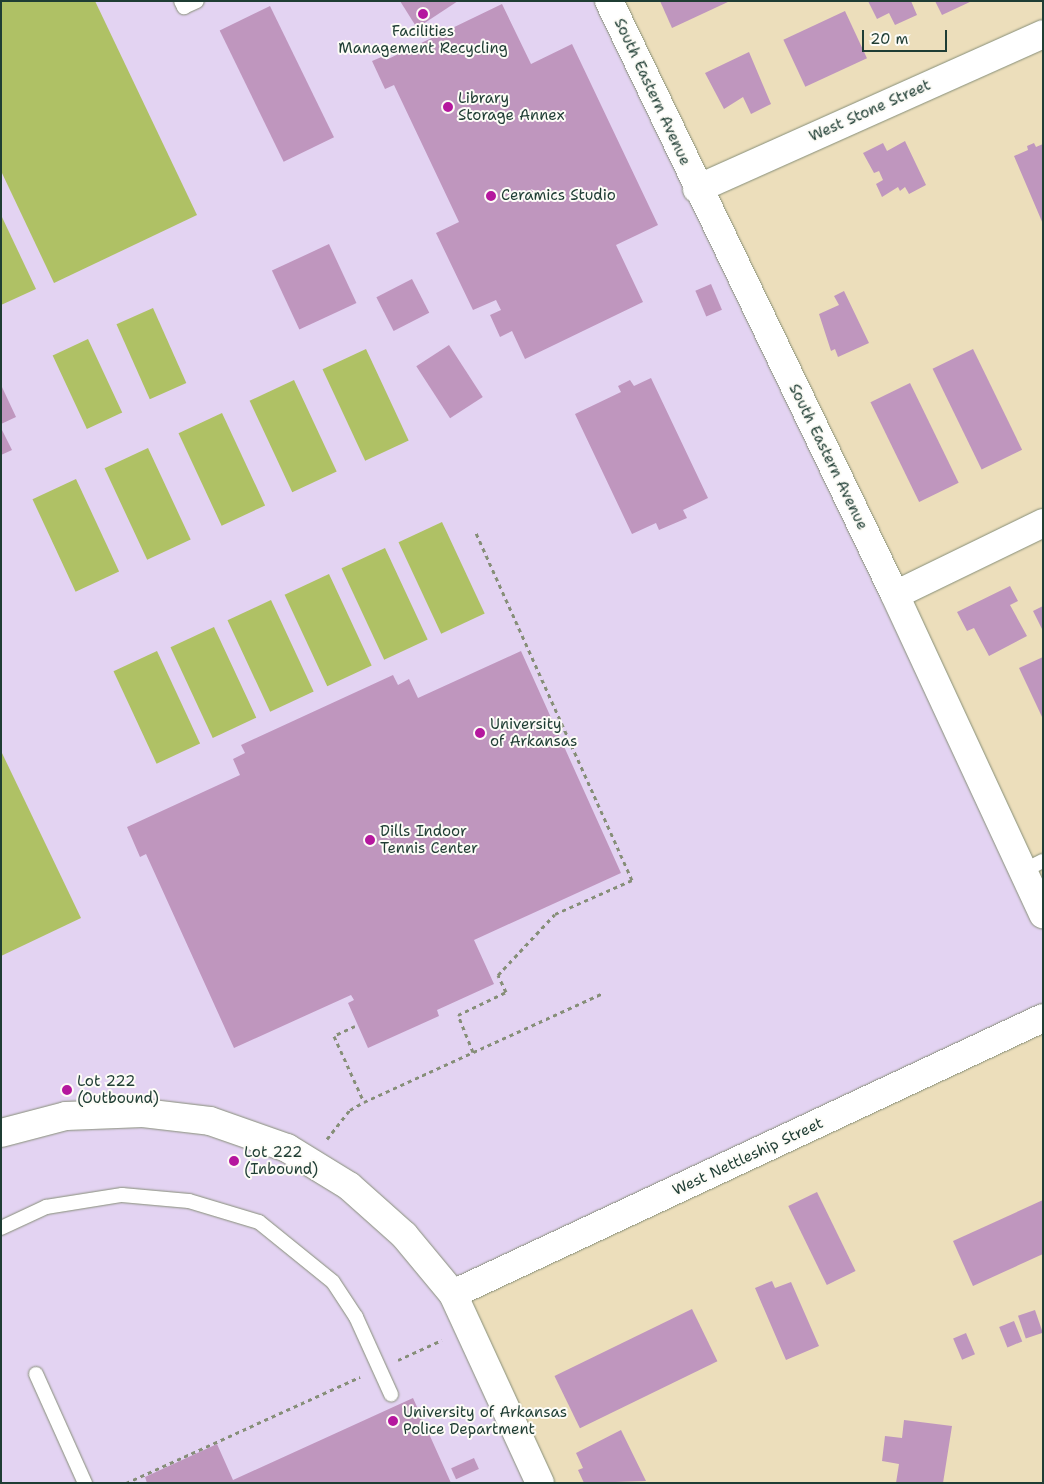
<!DOCTYPE html>
<html>
<head>
<meta charset="utf-8">
<style>
  body { margin:0 }
  #map { position:relative; width:1044px; height:1484px; overflow:hidden; background:#ecdebb; font-family:"Shantell Sans",sans-serif }
  div>[style] { position:absolute }
  .built>* { inset:0; background:#e3d3f2 }
  .green>* { inset:0; background:#afc165; transform-origin:0 0 }
  .building>* { inset:0; background:#bf96be; transform-origin:0 0 }
  .path>* { height:3px; margin-top:-1.5px; transform-origin:0; background:repeating-linear-gradient(90deg,#868e78 0 4px,transparent 0 8px) }
  .roads { filter:drop-shadow(0 0 1px #868e78) drop-shadow(0 0 1px #868e78) }
  .service>* { height:14px; margin:-7px; padding:0 7px; transform-origin:7px; border-radius:7px; background:#fff }
  .minor>* { height:28px; margin:-14px; padding:0 14px; transform-origin:14px; border-radius:14px; background:#fff }
  .dots>* { width:14px; height:14px; translate:-50% -50%; box-sizing:border-box; border:2px solid #fdfcf7; border-radius:50% }
  span { translate:-50% -50%; white-space:nowrap; text-align:center; line-height:1.15; -webkit-text-stroke:4px #fdfcf7; paint-order:stroke }
  .poi-label { font-size:15px; color:#1f3d34 }
  .left { translate:0 -50%; text-align:left }
  .street-label { font-size:15px; color:#1f3d34 }
  .frame { position:absolute; inset:0; border:2px solid #1f3d34; pointer-events:none }
  .scale { position:absolute; left:862px; top:30px; width:85px; height:22px; box-sizing:border-box; border:2px solid #1f3d34; border-top:0; padding-left:6px; font-size:15px; line-height:18px; white-space:nowrap; color:#1f3d34; -webkit-text-stroke:4px #fdfcf7; paint-order:stroke }
</style>
</head>
<body>
<div id="map">
  <div class="built">
    <i style="clip-path:polygon(1px 1px,609px 1px,1043px 914px,1043px 1018px,453px 1294px,540px 1483px,1px 1483px)"></i>
  </div>
  <div class="green">
    <i style="clip-path:polygon(1px 1px,95px 1px,197px 215px,54px 283px,1px 171px)"></i>
    <i style="clip-path:polygon(1px 215px,36px 289px,1px 305px)"></i>
    <i style="left:153px;top:308px;width:82px;height:40px;rotate:66deg"></i>
    <i style="left:88px;top:339px;width:81px;height:39px;rotate:65deg"></i>
    <i style="left:366px;top:349px;width:101px;height:48px;rotate:65deg"></i>
    <i style="left:294px;top:380px;width:101px;height:49px;rotate:65deg"></i>
    <i style="left:222px;top:413px;width:102px;height:48px;rotate:65deg"></i>
    <i style="left:148px;top:448px;width:101px;height:48px;rotate:65deg"></i>
    <i style="left:76px;top:479px;width:102px;height:48px;rotate:65deg"></i>
    <i style="left:442px;top:522px;width:101px;height:48px;rotate:65deg"></i>
    <i style="left:385px;top:548px;width:101px;height:48px;rotate:65deg"></i>
    <i style="left:329px;top:574px;width:101px;height:49px;rotate:65deg"></i>
    <i style="left:271px;top:600px;width:101px;height:48px;rotate:65deg"></i>
    <i style="left:214px;top:627px;width:100px;height:48px;rotate:65deg"></i>
    <i style="left:157px;top:651px;width:102px;height:48px;rotate:65deg"></i>
    <i style="clip-path:polygon(1px 751px,81px 918px,1px 956px)"></i>
  </div>
  <div class="building">
    <i style="clip-path:polygon(400px 1px,458px 1px,417px 28px)"></i>
    <i style="clip-path:polygon(660px 1px,730px 1px,672px 28px)"></i>
    <i style="clip-path:polygon(868px 1px,911px 1px,917px 15px,895px 25px,889px 13px,877px 19px)"></i>
    <i style="clip-path:polygon(935px 1px,972px 1px,942px 15px)"></i>
    <i style="clip-path:polygon(502px 4px,531px 64px,572px 44px,658px 225px,616px 245px,643px 302px,525px 359px,512px 331px,500px 337px,490px 315px,501px 310px,496px 300px,473px 310px,436px 233px,459px 222px,394px 85px,385px 89px,372px 61px,384px 56px,386px 60px)"></i>
    <i style="left:270px;top:6px;width:146px;height:56px;rotate:64deg"></i>
    <i style="left:845px;top:11px;width:52px;height:68px;rotate:65deg"></i>
    <i style="clip-path:polygon(749px 52px,771px 104px,751px 114px,743px 97px,724px 109px,705px 73px)"></i>
    <i style="clip-path:polygon(905px 141px,926px 185px,909px 194px,905px 187px,900px 191px,898px 187px,882px 197px,876px 184px,883px 180px,879px 171px,874px 173px,863px 153px,883px 143px,887px 151px)"></i>
    <i style="clip-path:polygon(1034px 143px,1036px 147px,1043px 144px,1043px 224px,1014px 156px,1028px 150px,1027px 146px)"></i>
    <i style="left:329px;top:244px;width:65px;height:63px;rotate:65deg"></i>
    <i style="left:412px;top:279px;width:38px;height:40px;rotate:63deg"></i>
    <i style="left:711px;top:284px;width:28px;height:17px;rotate:67deg"></i>
    <i style="clip-path:polygon(844px 291px,869px 343px,838px 357px,835px 349px,831px 351px,819px 314px,839px 305px,834px 296px)"></i>
    <i style="left:449px;top:345px;width:62px;height:39px;rotate:57deg"></i>
    <i style="left:973px;top:349px;width:112px;height:45px;rotate:64deg"></i>
    <i style="clip-path:polygon(651px 378px,708px 498px,683px 510px,687px 518px,659px 530px,656px 523px,632px 534px,575px 414px,621px 392px,618px 386px,630px 380px,634px 386px)"></i>
    <i style="left:910px;top:383px;width:111px;height:44px;rotate:64deg"></i>
    <i style="clip-path:polygon(1px 385px,16px 417px,1px 424px)"></i>
    <i style="clip-path:polygon(1px 428px,12px 450px,1px 455px)"></i>
    <i style="clip-path:polygon(1010px 586px,1018px 601px,1010px 605px,1027px 636px,989px 656px,974px 628px,967px 631px,957px 612px)"></i>
    <i style="clip-path:polygon(1043px 606px,1043px 631px,1033px 611px)"></i>
    <i style="clip-path:polygon(521px 651px,621px 873px,474px 940px,494px 984px,437px 1010px,439px 1016px,368px 1048px,348px 1003px,354px 1000px,351px 995px,234px 1048px,146px 854px,140px 857px,127px 827px,240px 775px,233px 759px,245px 753px,241px 745px,393px 675px,398px 685px,409px 679px,418px 698px)"></i>
    <i style="clip-path:polygon(1043px 657px,1043px 719px,1019px 668px)"></i>
    <i style="left:817px;top:1192px;width:88px;height:32px;rotate:64deg"></i>
    <i style="clip-path:polygon(1043px 1200px,1043px 1254px,973px 1286px,953px 1241px)"></i>
    <i style="clip-path:polygon(772px 1281px,775px 1288px,791px 1282px,819px 1346px,786px 1360px,755px 1288px)"></i>
    <i style="left:692px;top:1309px;width:58px;height:153px;rotate:64deg"></i>
    <i style="left:1035px;top:1310px;width:24px;height:18px;rotate:71deg"></i>
    <i style="left:1014px;top:1321px;width:22px;height:16px;rotate:68deg"></i>
    <i style="left:966px;top:1333px;width:23px;height:14px;rotate:67deg"></i>
    <i style="clip-path:polygon(413px 1398px,451px 1483px,147px 1483px,145px 1477px,217px 1444px,233px 1480px)"></i>
    <i style="clip-path:polygon(904px 1420px,952px 1426px,943px 1483px,896px 1483px,899px 1464px,882px 1461px,885px 1436px,902px 1438px)"></i>
    <i style="clip-path:polygon(621px 1430px,646px 1481px,584px 1483px,578px 1470px,583px 1468px,576px 1453px)"></i>
    <i style="left:474px;top:1458px;width:12px;height:25px;rotate:66deg"></i>
  </div>
  <div class="path">
    <i style="left:355px;top:1026px;width:23px;rotate:155deg"></i>
    <i style="left:334px;top:1036px;width:72px;rotate:65.6deg"></i>
    <i style="left:473px;top:1052px;width:40px;rotate:-112deg"></i>
    <i style="left:458px;top:1015px;width:53px;rotate:-25.6deg"></i>
    <i style="left:506px;top:992px;width:19px;rotate:-115deg"></i>
    <i style="left:498px;top:975px;width:83px;rotate:-46.9deg"></i>
    <i style="left:555px;top:914px;width:84px;rotate:-23.8deg"></i>
    <i style="left:632px;top:880px;width:383px;rotate:-114.2deg"></i>
    <i style="left:327px;top:1139px;width:37px;rotate:-52deg"></i>
    <i style="left:350px;top:1110px;width:16px;rotate:-30deg"></i>
    <i style="left:364px;top:1102px;width:263px;rotate:-24.5deg"></i>
    <i style="left:398px;top:1360px;width:48px;rotate:-24.4deg"></i>
    <i style="left:126px;top:1483px;width:257px;rotate:-24.4deg"></i>
  </div>
  <div class="roads">
    <div class="service">
      <i style="left:181px;top:1px;width:7px;rotate:63deg"></i>
      <i style="left:184px;top:7px;width:14px;rotate:-25deg"></i>
      <i style="left:1023px;top:871px;width:22px;rotate:-27deg"></i>
      <i style="left:1px;top:1228px;width:50px;rotate:-25deg"></i>
      <i style="left:46px;top:1207px;width:77px;rotate:-9deg"></i>
      <i style="left:122px;top:1195px;width:67px;rotate:5.1deg"></i>
      <i style="left:189px;top:1201px;width:73px;rotate:16.7deg"></i>
      <i style="left:259px;top:1222px;width:95px;rotate:39deg"></i>
      <i style="left:333px;top:1282px;width:42px;rotate:56.7deg"></i>
      <i style="left:356px;top:1317px;width:85px;rotate:65.6deg"></i>
      <i style="left:36px;top:1374px;width:120px;rotate:65.8deg"></i>
    </div>
    <div class="minor">
      <i style="left:609px;top:1px;width:659px;rotate:64.29deg"></i>
      <i style="left:895px;top:595px;width:352px;rotate:65.1deg"></i>
      <i style="left:697px;top:189px;width:379px;rotate:-24.1deg"></i>
      <i style="left:895px;top:595px;width:165px;rotate:-25.9deg"></i>
      <i style="left:1px;top:1133px;width:67px;rotate:-14.7deg"></i>
      <i style="left:66px;top:1116px;width:77px;rotate:-2.2deg"></i>
      <i style="left:143px;top:1113px;width:67px;rotate:6.8deg"></i>
      <i style="left:210px;top:1121px;width:82px;rotate:19.3deg"></i>
      <i style="left:287px;top:1148px;width:73px;rotate:31.5deg"></i>
      <i style="left:349px;top:1186px;width:74px;rotate:41.7deg"></i>
      <i style="left:404px;top:1235px;width:77px;rotate:50.3deg"></i>
      <i style="left:453px;top:1294px;width:208px;rotate:65.3deg"></i>
      <i style="left:453px;top:1294px;width:651px;rotate:-25.07deg"></i>
    </div>
  </div>
  <div class="dots">
    <i style="left:423px;top:14px;background:#b5179e"></i>
    <i style="left:448px;top:107px;background:#b5179e"></i>
    <i style="left:491px;top:196px;background:#b5179e"></i>
    <i style="left:480px;top:733px;background:#b5179e"></i>
    <i style="left:370px;top:840px;background:#b5179e"></i>
    <i style="left:67px;top:1090px;background:#b5179e"></i>
    <i style="left:234px;top:1161px;background:#b5179e"></i>
    <i style="left:393px;top:1421px;background:#b5179e"></i>
  </div>
  <div class="poi-label">
    <span style="left:423px;top:40px">Facilities<br>Management Recycling</span>
    <span class="left" style="left:458px;top:107px">Library<br>Storage Annex</span>
    <span class="left" style="left:501px;top:196px">Ceramics Studio</span>
    <span class="left" style="left:490px;top:733px">University<br>of Arkansas</span>
    <span class="left" style="left:380px;top:840px">Dills Indoor<br>Tennis Center</span>
    <span class="left" style="left:77px;top:1090px">Lot 222<br>(Outbound)</span>
    <span class="left" style="left:244px;top:1161px">Lot 222<br>(Inbound)</span>
    <span class="left" style="left:403px;top:1421px">University of Arkansas<br>Police Department</span>
  </div>
  <div class="street-label">
    <span style="left:652px;top:92px;rotate:65deg">South Eastern Avenue</span>
    <span style="left:870px;top:111px;rotate:-24deg">West Stone Street</span>
    <span style="left:828px;top:457px;rotate:64deg">South Eastern Avenue</span>
    <span style="left:748px;top:1157px;rotate:-25deg">West Nettleship Street</span>
  </div>
  <div class="frame"></div>
  <div class="scale">20 m</div>
</div>
</body>
</html>
